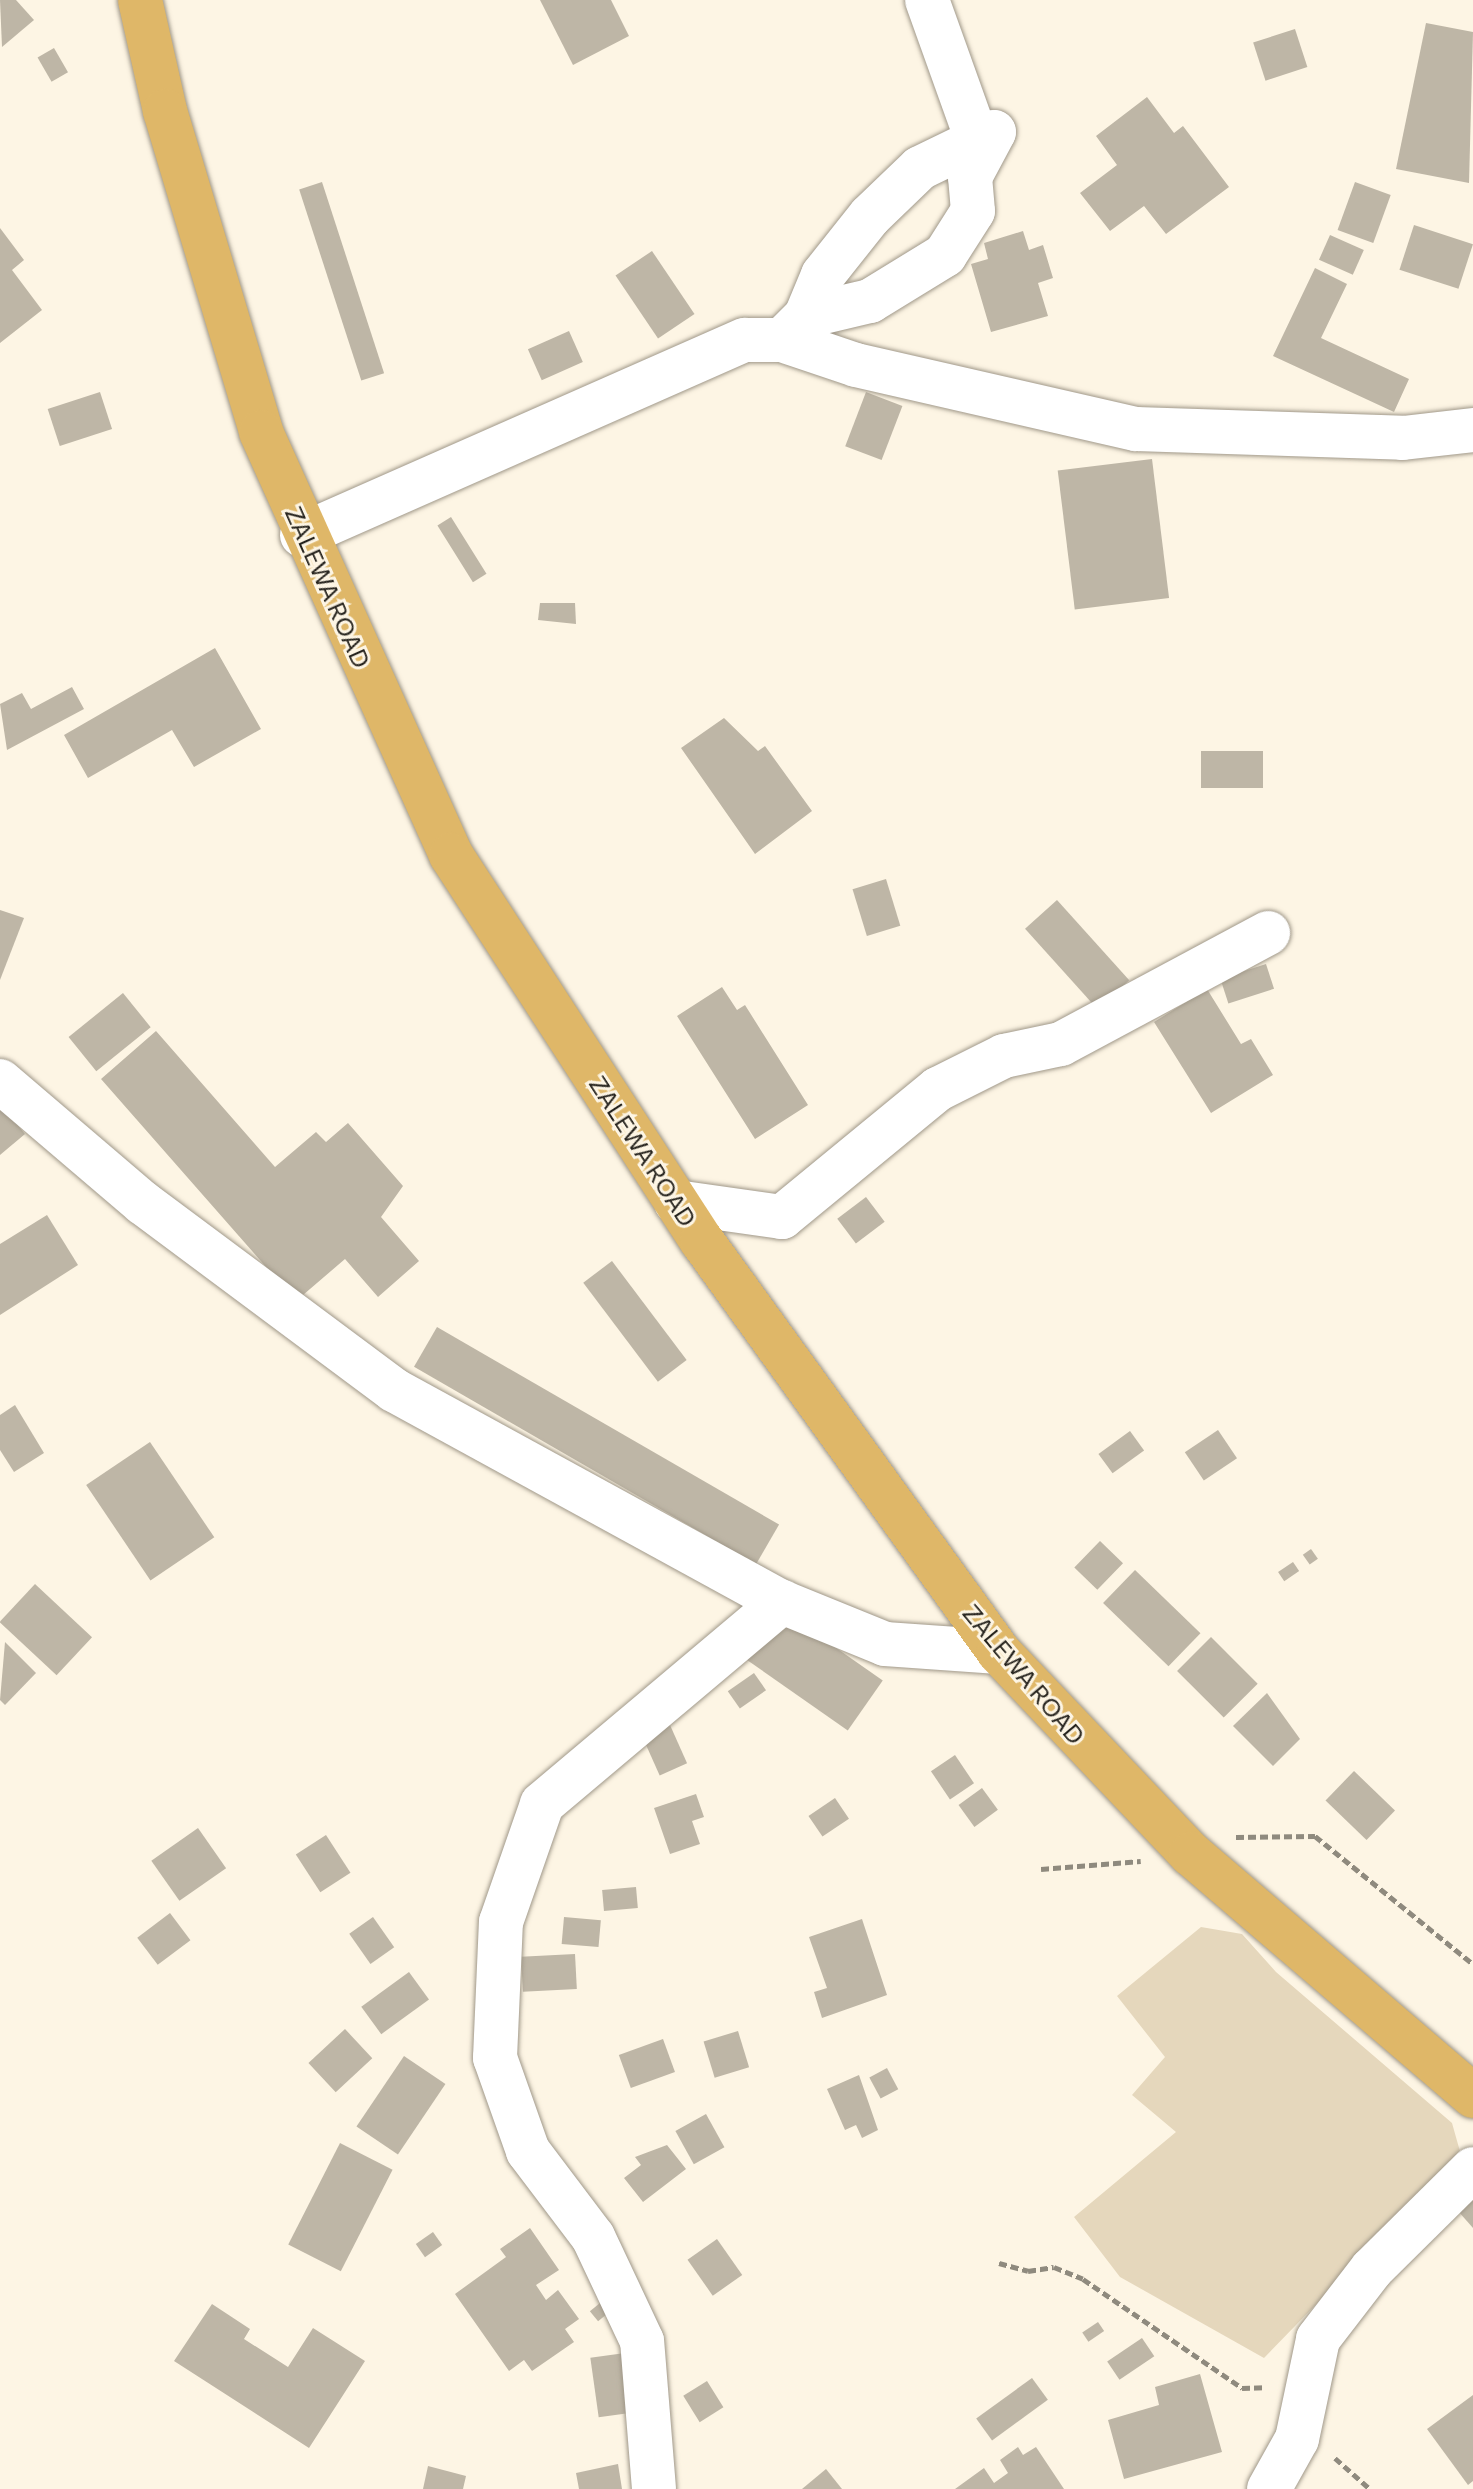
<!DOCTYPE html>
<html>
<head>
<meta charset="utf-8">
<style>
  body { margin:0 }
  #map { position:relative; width:1473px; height:2489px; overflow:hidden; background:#fdf5e4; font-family:Commissioner,sans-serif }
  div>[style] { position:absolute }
  .green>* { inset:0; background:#e5d7bc }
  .building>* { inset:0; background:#beb6a6; transform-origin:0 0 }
  .path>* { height:5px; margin-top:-2.5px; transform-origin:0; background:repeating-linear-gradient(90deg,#8f8a7e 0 8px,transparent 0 12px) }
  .roads { filter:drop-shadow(0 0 2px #a09889) drop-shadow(0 0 2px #a09889) }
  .minor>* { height:44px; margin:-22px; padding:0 22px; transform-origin:22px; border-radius:22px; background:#fff }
  .highway>* { height:44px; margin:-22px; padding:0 22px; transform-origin:22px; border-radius:22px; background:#dfb768 }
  span { translate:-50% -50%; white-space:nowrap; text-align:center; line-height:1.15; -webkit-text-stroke:6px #fdf5e4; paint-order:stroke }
  .street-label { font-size:24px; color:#26231d }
</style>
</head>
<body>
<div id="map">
  <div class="green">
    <i style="clip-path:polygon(1201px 1927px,1242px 1934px,1276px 1972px,1452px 2123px,1461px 2155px,1264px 2358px,1120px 2277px,1074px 2217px,1176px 2132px,1132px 2095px,1165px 2057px,1117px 1996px)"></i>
  </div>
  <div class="building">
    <i style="clip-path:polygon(0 0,16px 0,34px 20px,2px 47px)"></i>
    <i style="clip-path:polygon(540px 0,611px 0,629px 36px,573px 65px)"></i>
    <i style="clip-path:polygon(1426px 23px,1473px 32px,1469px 183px,1396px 169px)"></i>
    <i style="left:1295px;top:29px;width:40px;height:44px;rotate:72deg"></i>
    <i style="left:54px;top:48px;width:28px;height:19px;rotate:60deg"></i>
    <i style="clip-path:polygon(1147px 97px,1174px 133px,1183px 126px,1229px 187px,1166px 234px,1144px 206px,1110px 231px,1080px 193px,1117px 165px,1096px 136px)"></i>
    <i style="left:322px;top:182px;width:201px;height:24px;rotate:72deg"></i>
    <i style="left:1355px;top:182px;width:38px;height:51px;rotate:20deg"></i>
    <i style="left:1414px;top:225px;width:62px;height:47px;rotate:18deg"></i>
    <i style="clip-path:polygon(0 228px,24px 260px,12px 270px,42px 310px,0 343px)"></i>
    <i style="clip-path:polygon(1023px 231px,1029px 250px,1043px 245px,1053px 278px,1038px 283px,1048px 316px,991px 332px,971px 264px,988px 259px,984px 243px)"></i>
    <i style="left:1330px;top:235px;width:37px;height:27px;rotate:24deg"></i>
    <i style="left:652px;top:251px;width:76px;height:44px;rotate:56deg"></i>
    <i style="clip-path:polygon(1315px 268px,1347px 284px,1321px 338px,1409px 379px,1394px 412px,1273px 356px)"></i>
    <i style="left:569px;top:331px;width:34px;height:45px;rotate:66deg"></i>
    <i style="left:100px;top:392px;width:39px;height:55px;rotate:72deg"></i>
    <i style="left:866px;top:392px;width:39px;height:58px;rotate:21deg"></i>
    <i style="left:1152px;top:459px;width:140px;height:95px;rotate:83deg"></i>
    <i style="left:451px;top:517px;width:67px;height:16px;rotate:58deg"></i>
    <i style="clip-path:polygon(540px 603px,575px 603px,576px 624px,538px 620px)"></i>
    <i style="clip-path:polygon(215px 648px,261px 729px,194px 767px,172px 730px,88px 778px,64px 735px)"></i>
    <i style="clip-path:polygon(72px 687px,84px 709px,7px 750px,0 704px,22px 693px,31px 709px)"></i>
    <i style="clip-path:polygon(724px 718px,758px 751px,765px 746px,812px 811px,755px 854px,681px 748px)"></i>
    <i style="left:1263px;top:751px;width:37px;height:62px;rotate:90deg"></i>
    <i style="left:886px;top:879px;width:49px;height:35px;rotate:73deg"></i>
    <i style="left:1057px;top:900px;width:108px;height:43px;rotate:48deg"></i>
    <i style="clip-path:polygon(0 910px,24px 918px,0 980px)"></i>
    <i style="left:1266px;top:964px;width:26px;height:48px;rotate:72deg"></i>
    <i style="clip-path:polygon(722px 987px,737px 1010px,745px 1005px,808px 1105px,755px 1139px,677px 1016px)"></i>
    <i style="clip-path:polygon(1207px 989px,1241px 1044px,1251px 1039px,1273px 1075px,1211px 1113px,1154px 1022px)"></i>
    <i style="left:123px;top:993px;width:44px;height:70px;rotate:51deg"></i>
    <i style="clip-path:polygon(156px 1031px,275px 1167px,316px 1132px,326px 1142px,348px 1123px,403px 1186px,381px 1217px,419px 1261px,378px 1297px,345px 1259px,296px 1301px,101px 1079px)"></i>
    <i style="clip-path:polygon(0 1103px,25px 1134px,0 1155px)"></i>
    <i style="left:866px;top:1197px;width:31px;height:36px;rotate:53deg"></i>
    <i style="clip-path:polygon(47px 1215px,78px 1265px,0 1315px,0 1244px)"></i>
    <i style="left:612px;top:1261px;width:124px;height:36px;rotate:53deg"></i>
    <i style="left:437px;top:1327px;width:395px;height:46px;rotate:30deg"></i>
    <i style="clip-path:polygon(15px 1405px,44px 1453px,14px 1472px,0 1450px,0 1415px)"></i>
    <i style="left:1218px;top:1430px;width:34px;height:40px;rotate:56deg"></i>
    <i style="left:1130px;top:1431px;width:24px;height:39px;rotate:54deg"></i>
    <i style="left:150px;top:1442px;width:115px;height:77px;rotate:56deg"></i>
    <i style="left:1100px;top:1541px;width:32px;height:37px;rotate:44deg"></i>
    <i style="left:1311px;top:1549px;width:12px;height:10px;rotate:55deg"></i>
    <i style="left:1293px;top:1562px;width:11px;height:18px;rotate:56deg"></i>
    <i style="left:1135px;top:1570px;width:91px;height:46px;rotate:44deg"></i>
    <i style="left:35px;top:1584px;width:78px;height:52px;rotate:43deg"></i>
    <i style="left:782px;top:1610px;width:123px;height:61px;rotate:35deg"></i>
    <i style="left:1211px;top:1637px;width:66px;height:48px;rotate:45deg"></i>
    <i style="clip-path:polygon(5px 1642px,36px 1673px,5px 1705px,0 1700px)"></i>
    <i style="left:754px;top:1673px;width:21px;height:32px;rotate:55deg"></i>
    <i style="clip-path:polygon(1267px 1693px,1300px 1739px,1273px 1766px,1233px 1726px)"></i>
    <i style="left:670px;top:1725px;width:42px;height:30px;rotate:66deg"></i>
    <i style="left:955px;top:1755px;width:34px;height:29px;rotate:56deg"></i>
    <i style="left:1354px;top:1771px;width:57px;height:41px;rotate:44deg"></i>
    <i style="left:982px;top:1788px;width:27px;height:29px;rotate:54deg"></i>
    <i style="clip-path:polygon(696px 1794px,704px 1817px,692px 1821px,700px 1844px,670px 1854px,654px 1808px)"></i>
    <i style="left:835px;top:1798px;width:25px;height:32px;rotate:56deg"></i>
    <i style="left:198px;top:1828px;width:49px;height:57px;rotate:55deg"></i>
    <i style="left:326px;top:1835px;width:45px;height:36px;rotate:57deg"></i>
    <i style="left:636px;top:1887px;width:21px;height:34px;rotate:85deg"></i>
    <i style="left:170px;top:1913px;width:34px;height:41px;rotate:53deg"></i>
    <i style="left:373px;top:1917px;width:37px;height:29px;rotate:55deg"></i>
    <i style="left:564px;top:1917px;width:37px;height:27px;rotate:5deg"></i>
    <i style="clip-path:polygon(862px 1919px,887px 1995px,822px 2018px,814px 1992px,827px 1988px,809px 1937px)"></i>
    <i style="left:575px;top:1954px;width:35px;height:54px;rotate:87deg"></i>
    <i style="left:409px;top:1972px;width:34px;height:59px;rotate:54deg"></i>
    <i style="left:345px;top:2029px;width:40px;height:50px;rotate:47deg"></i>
    <i style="left:738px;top:2031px;width:38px;height:36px;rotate:73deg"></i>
    <i style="left:663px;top:2039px;width:35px;height:47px;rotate:70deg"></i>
    <i style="left:404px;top:2056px;width:50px;height:85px;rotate:34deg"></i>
    <i style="left:887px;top:2068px;width:24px;height:20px;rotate:62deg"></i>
    <i style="clip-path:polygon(859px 2075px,878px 2130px,862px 2138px,856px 2125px,845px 2130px,827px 2089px)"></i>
    <i style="left:706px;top:2114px;width:38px;height:35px;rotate:61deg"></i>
    <i style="left:340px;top:2143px;width:59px;height:114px;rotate:27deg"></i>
    <i style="clip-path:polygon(667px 2145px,686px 2169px,643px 2202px,624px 2178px,641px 2165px,635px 2157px)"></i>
    <i style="clip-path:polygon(1473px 2183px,1473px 2228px,1451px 2203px)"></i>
    <i style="clip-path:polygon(530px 2228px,559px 2270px,536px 2285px,546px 2300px,558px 2290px,579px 2319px,565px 2329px,574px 2342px,532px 2371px,524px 2360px,509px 2371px,455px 2294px,506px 2257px,500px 2249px)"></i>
    <i style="left:433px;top:2232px;width:16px;height:21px;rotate:55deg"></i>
    <i style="left:717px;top:2239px;width:44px;height:36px;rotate:55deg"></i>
    <i style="left:600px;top:2303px;width:13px;height:13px;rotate:51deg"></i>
    <i style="clip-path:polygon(212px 2304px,250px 2329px,244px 2339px,288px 2367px,313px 2328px,365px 2361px,309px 2448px,174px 2361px)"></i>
    <i style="left:1098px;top:2322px;width:11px;height:19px;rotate:56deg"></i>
    <i style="left:1142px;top:2338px;width:22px;height:42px;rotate:56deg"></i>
    <i style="left:625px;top:2353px;width:60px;height:35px;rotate:82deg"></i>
    <i style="clip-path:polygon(1200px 2374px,1222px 2452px,1124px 2479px,1108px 2420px,1159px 2405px,1155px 2387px)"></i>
    <i style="left:1032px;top:2378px;width:27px;height:69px;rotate:54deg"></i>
    <i style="left:707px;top:2381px;width:31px;height:28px;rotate:58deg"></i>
    <i style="clip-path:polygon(1473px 2395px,1473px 2481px,1468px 2485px,1427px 2429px)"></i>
    <i style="clip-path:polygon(1018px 2447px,1023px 2455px,1036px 2447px,1064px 2489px,955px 2489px,984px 2468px,994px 2483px,1008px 2473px,1000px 2460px)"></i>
    <i style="clip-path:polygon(618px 2464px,622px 2489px,579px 2489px,576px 2473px)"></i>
    <i style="clip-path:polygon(428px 2466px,466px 2476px,463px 2489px,423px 2489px)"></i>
    <i style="clip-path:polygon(826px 2469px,842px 2489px,802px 2489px)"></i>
  </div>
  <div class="path">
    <i style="left:1236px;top:1837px;width:79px;rotate:-0.7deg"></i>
    <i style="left:1315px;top:1836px;width:203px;rotate:39deg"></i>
    <i style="left:1041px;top:1869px;width:100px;rotate:-4.6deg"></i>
    <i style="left:999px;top:2263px;width:30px;rotate:15deg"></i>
    <i style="left:1028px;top:2271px;width:26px;rotate:-9deg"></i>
    <i style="left:1054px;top:2267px;width:31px;rotate:22deg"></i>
    <i style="left:1083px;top:2279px;width:193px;rotate:34.4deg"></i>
    <i style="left:1242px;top:2388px;width:23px;rotate:-2deg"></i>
    <i style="left:1335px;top:2458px;width:47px;rotate:41.5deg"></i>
  </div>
  <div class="roads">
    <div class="minor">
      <i style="left:927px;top:0;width:149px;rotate:70.3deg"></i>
      <i style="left:806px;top:316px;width:44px;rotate:-67.5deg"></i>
      <i style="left:823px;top:275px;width:75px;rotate:-51.5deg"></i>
      <i style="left:870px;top:216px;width:69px;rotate:-43.8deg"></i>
      <i style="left:920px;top:168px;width:82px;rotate:-25.9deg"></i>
      <i style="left:782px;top:340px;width:34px;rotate:-45deg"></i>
      <i style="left:806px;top:316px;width:66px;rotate:-13.2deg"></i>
      <i style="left:870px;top:301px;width:88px;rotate:-31.5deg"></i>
      <i style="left:945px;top:255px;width:52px;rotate:-57.5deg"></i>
      <i style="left:973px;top:211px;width:34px;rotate:-95deg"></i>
      <i style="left:970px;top:177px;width:51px;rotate:-61.9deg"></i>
      <i style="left:302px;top:535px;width:484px;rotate:-23.8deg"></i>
      <i style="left:745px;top:340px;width:37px"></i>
      <i style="left:782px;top:340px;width:78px;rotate:18.7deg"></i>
      <i style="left:856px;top:365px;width:287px;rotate:12.9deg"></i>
      <i style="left:1136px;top:429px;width:267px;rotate:1.9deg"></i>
      <i style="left:1403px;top:438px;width:70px;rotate:-6.5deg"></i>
      <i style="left:0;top:1081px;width:188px;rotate:40.5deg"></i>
      <i style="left:143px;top:1203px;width:313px;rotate:36.7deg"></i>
      <i style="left:394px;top:1390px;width:442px;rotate:28.7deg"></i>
      <i style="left:782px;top:1602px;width:111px;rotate:22.2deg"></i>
      <i style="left:885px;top:1644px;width:114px;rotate:4deg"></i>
      <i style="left:676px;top:1202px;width:107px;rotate:8.1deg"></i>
      <i style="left:782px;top:1217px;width:202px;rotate:-39.4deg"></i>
      <i style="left:938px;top:1089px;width:74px;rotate:-26.6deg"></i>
      <i style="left:1004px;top:1056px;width:58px;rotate:-11.9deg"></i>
      <i style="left:1061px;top:1044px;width:235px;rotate:-28.2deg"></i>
      <i style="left:654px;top:2489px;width:148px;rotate:-94.6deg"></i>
      <i style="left:642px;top:2341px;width:115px;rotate:-115.2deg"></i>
      <i style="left:593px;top:2237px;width:108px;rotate:-127.1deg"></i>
      <i style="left:528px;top:2151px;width:99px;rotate:-109.5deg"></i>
      <i style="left:495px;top:2058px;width:136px;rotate:-87.5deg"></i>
      <i style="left:501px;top:1922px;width:125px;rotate:-70.8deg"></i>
      <i style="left:542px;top:1804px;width:314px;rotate:-40.1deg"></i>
      <i style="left:1269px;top:2489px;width:57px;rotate:-60.8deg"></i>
      <i style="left:1297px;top:2439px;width:102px;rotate:-78.1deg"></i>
      <i style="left:1318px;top:2339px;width:88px;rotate:-52.4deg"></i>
      <i style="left:1372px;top:2269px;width:142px;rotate:-44.7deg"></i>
    </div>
    <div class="highway">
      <i style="left:140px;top:0;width:114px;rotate:77.3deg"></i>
      <i style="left:165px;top:111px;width:335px;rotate:73.3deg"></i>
      <i style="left:261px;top:432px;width:464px;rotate:65.8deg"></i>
      <i style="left:451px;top:855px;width:460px;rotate:57deg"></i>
      <i style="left:702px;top:1241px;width:507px;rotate:54.15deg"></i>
      <i style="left:999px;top:1652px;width:279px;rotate:46.5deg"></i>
      <i style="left:1191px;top:1854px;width:372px;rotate:40.6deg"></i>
    </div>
  </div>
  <div class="street-label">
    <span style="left:328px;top:587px;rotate:66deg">ZALEWA ROAD</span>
    <span style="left:643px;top:1151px;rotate:57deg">ZALEWA ROAD</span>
    <span style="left:1024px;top:1674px;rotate:50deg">ZALEWA ROAD</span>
  </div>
</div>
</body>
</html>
